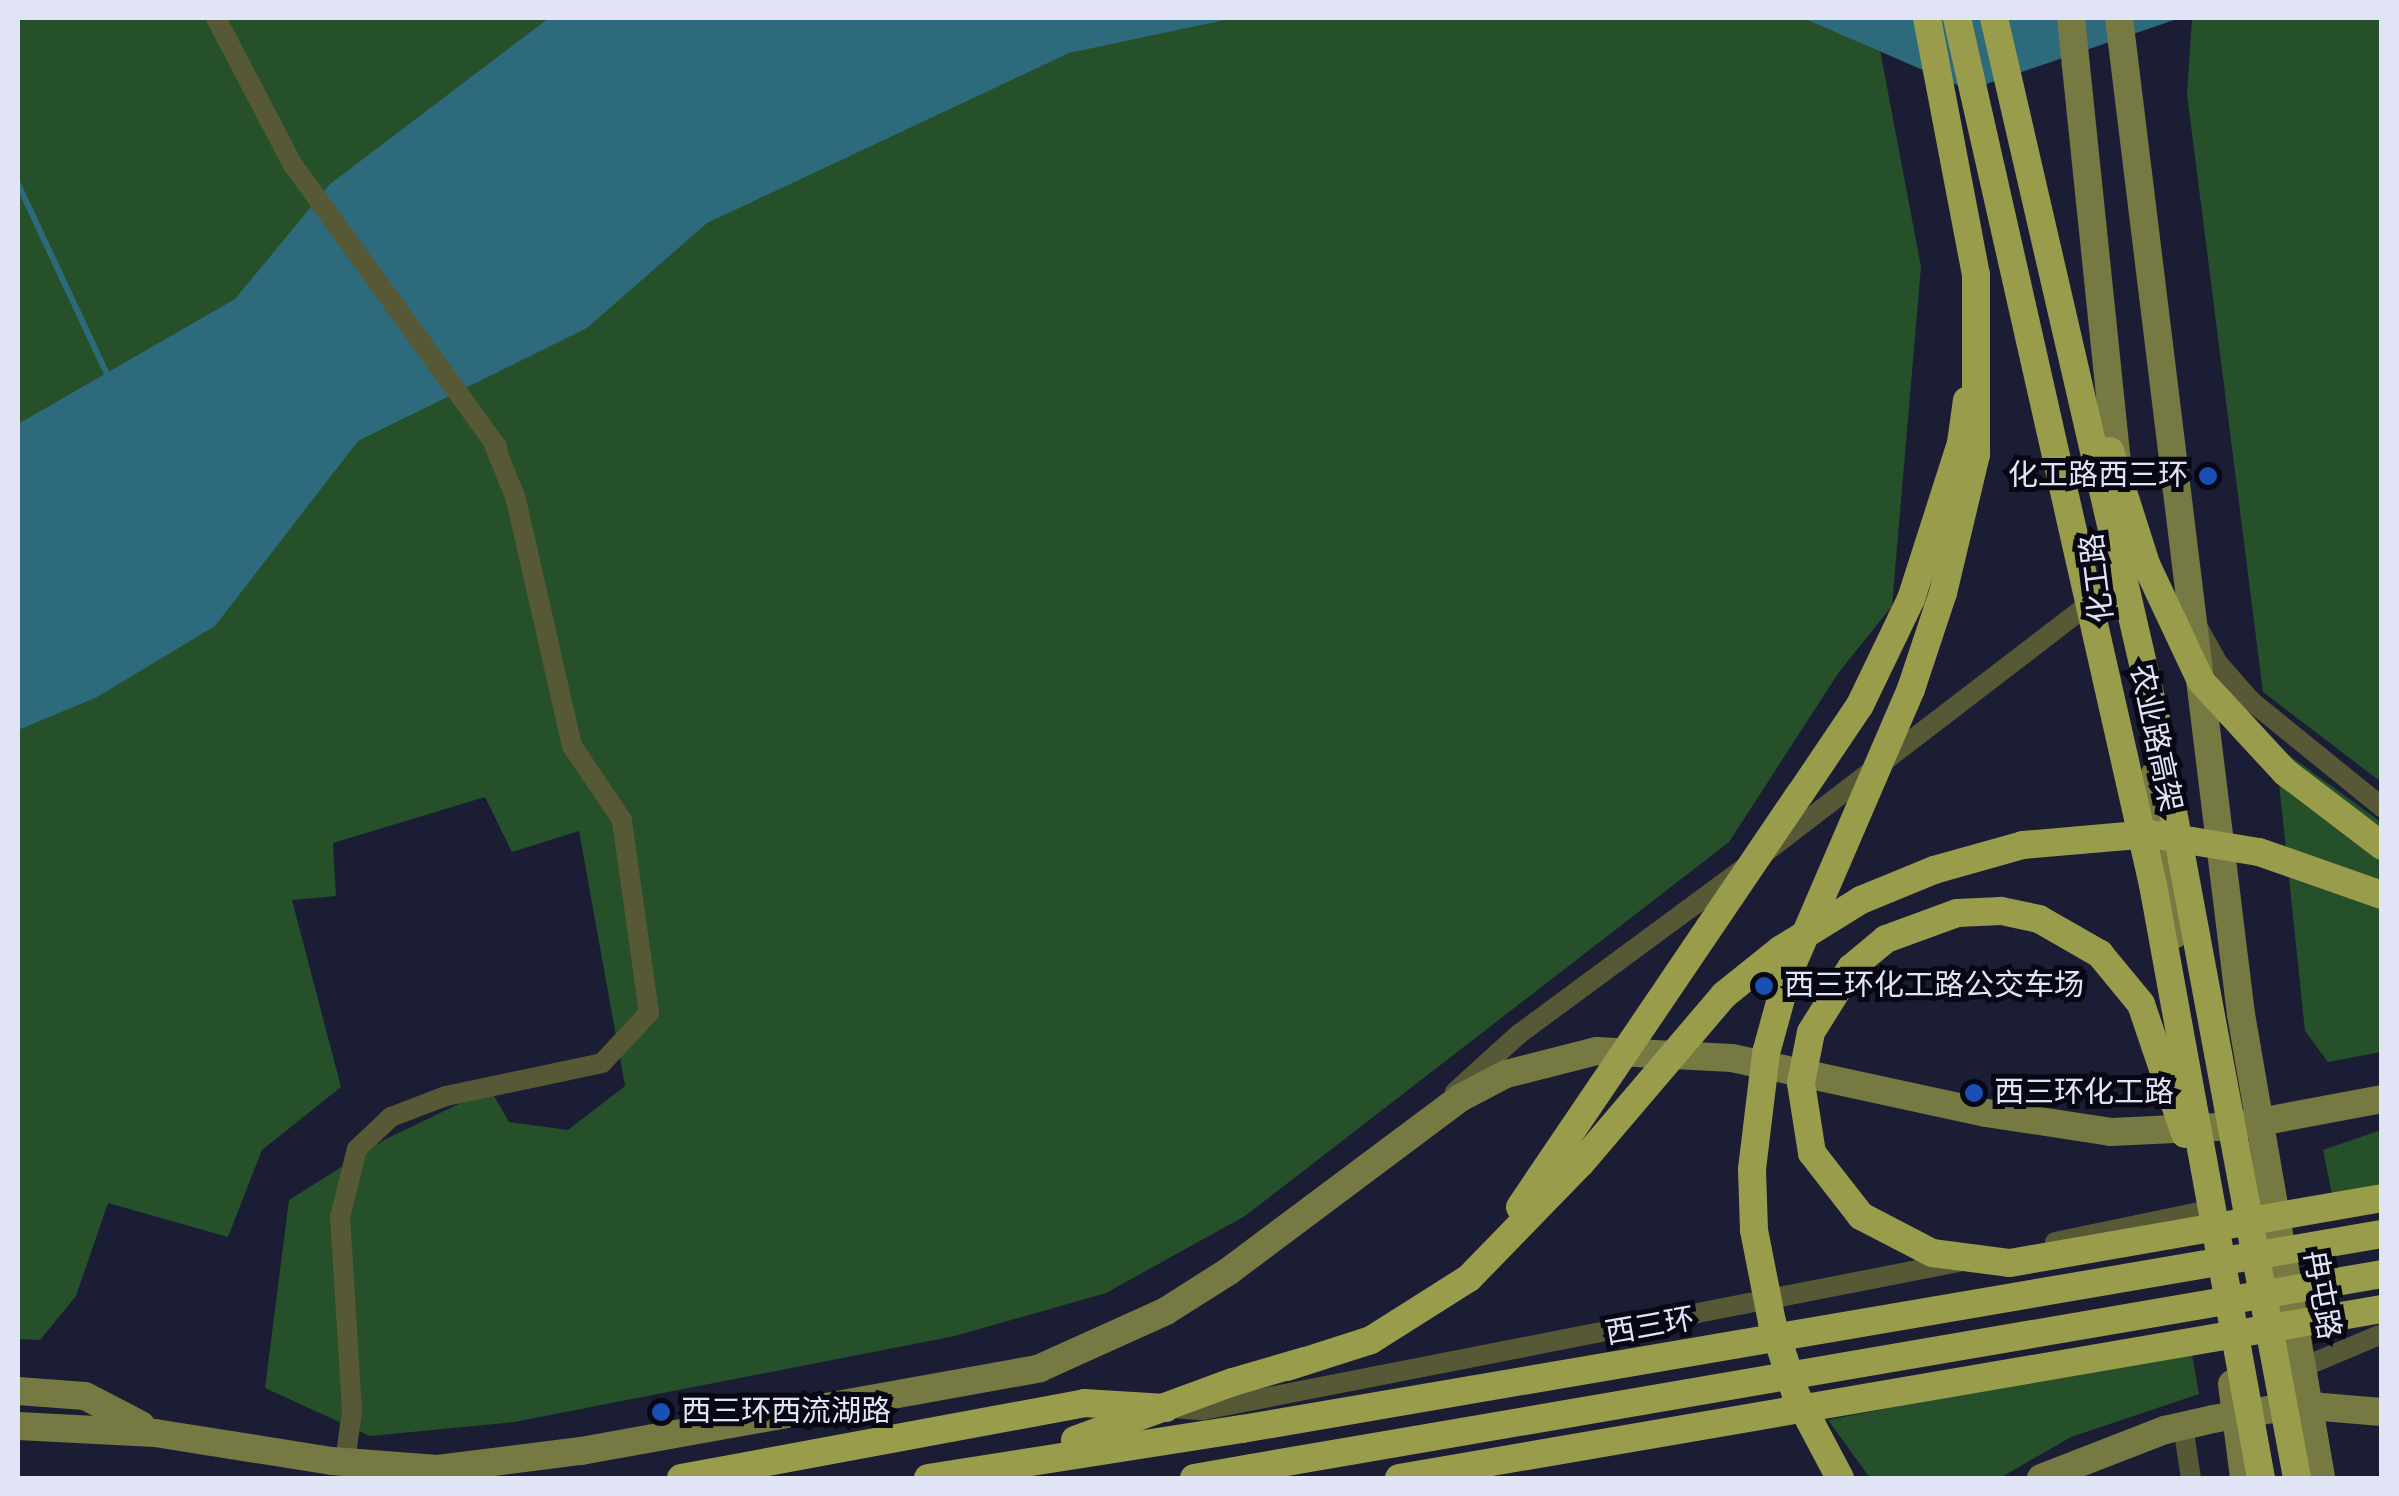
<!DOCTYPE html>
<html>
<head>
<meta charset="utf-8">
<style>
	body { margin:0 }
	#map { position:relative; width:2399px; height:1496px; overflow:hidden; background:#1b1d35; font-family:"Source Sans 3","Noto Sans SC",sans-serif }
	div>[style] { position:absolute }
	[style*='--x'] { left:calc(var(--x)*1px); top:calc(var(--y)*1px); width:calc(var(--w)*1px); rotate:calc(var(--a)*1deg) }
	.green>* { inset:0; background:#255029 }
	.water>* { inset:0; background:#2c6a7c }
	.stream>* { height:6px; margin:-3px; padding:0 3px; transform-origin:3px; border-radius:3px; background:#2c6a7c }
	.minor>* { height:20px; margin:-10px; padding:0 10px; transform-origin:10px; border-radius:10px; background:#575936 }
	.secondary>* { height:28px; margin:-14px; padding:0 14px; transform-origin:14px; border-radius:14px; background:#767941 }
	.trunk>* { height:28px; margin:-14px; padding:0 14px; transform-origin:14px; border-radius:14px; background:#999c4a }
	.trunk-bridge>* { height:28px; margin:-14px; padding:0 14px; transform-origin:14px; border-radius:14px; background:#999c4a }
	.dots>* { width:28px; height:28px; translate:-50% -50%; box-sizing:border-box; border:5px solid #070813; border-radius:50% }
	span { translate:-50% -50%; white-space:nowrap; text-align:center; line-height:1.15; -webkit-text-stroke:10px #070813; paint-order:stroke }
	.poi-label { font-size:30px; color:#e1e4f5 }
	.right { translate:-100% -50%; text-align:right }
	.left { translate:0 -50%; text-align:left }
	.street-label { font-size:30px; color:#e1e4f5 }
	.frame { position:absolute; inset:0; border:20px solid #e1e4f5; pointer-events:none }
</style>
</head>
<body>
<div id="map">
	<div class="green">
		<i style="clip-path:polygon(18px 18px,1874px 18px,1921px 267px,1892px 606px,1839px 672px,1729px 842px,1245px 1216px,1106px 1293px,955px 1336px,514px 1422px,370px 1436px,265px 1388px,289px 1200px,386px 1139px,490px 1089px,509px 1122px,568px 1130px,625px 1086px,579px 831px,512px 852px,485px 797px,333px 843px,336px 896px,292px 900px,341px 1087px,262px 1150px,228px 1237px,108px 1203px,76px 1296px,40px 1340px,18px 1339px)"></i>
		<i style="clip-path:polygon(2192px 18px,2381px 18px,2381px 782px,2263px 692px,2187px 94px)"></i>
		<i style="clip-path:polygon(2275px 745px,2381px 822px,2381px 1052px,2328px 1062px,2305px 1031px)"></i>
		<i style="clip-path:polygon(2381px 1130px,2381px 1184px,2332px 1194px,2323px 1150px)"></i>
		<i style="clip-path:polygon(2191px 1349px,2199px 1394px,2071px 1437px,2000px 1478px,1870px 1478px,1828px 1420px)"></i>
	</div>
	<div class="water">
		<i style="clip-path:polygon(549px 18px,1234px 18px,1069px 53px,707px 223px,587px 328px,358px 441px,215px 626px,97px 697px,18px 730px,18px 424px,235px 299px,330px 184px)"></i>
		<i style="clip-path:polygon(1803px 18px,2180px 18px,1969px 90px)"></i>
	</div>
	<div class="stream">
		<i style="--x:18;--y:184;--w:210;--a:64.9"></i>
	</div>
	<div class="minor">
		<i style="--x:216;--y:18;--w:166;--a:62.4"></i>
		<i style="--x:293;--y:165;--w:348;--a:54.1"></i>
		<i style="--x:2199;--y:629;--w:38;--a:61"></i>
		<i style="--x:2217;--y:662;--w:52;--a:48.9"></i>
		<i style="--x:2251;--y:701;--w:169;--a:39"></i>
		<i style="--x:1767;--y:851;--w:429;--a:-37.5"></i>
		<i style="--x:2107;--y:590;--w:32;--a:-66"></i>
		<i style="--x:1455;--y:1092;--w:86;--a:-42.2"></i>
		<i style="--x:1519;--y:1034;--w:280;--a:-36.4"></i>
		<i style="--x:2055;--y:1242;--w:157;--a:-11.7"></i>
		<i style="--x:2301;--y:1368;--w:88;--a:-22.8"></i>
		<i style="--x:1171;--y:1408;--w:32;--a:4"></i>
		<i style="--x:1203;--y:1410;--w:769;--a:-11.09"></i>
		<i style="--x:2183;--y:1426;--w:53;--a:81.3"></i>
		<i style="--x:345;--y:1462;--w:51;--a:-82.2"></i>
		<i style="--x:352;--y:1411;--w:194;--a:-93.5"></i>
		<i style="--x:340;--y:1217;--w:70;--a:-76"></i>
		<i style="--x:357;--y:1149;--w:47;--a:-43.3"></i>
		<i style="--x:391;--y:1117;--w:59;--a:-20.9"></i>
		<i style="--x:446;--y:1096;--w:159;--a:-11.9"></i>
		<i style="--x:602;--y:1063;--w:69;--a:-46.8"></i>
		<i style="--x:649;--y:1013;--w:195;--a:-98"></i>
		<i style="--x:622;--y:820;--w:89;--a:-124"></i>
		<i style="--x:572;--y:746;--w:253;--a:-102.8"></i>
		<i style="--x:516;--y:499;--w:61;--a:-112"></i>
	</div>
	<div class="secondary">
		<i style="--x:2071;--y:18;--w:457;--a:84.1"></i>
		<i style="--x:2119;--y:18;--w:1003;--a:83.02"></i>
		<i style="--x:2241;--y:1014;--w:471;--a:80.2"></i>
		<i style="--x:2155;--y:774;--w:162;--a:83.3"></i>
		<i style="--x:2232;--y:1384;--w:95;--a:82.7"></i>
		<i style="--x:18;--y:1391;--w:67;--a:4.3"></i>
		<i style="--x:85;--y:1396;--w:63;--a:27.4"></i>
		<i style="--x:18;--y:1426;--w:137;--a:2.9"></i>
		<i style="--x:155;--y:1433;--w:179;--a:9"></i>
		<i style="--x:332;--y:1461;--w:106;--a:4.3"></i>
		<i style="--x:438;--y:1469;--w:144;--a:-7.2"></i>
		<i style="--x:581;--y:1451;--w:466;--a:-10.2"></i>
		<i style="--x:1040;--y:1368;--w:138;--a:-24.3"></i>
		<i style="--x:1166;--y:1311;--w:75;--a:-32.4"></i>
		<i style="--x:1229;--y:1271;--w:289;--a:-36.8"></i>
		<i style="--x:1460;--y:1098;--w:52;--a:-27.6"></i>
		<i style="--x:1506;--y:1074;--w:94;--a:-14.2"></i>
		<i style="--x:1597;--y:1051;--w:135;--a:3"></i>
		<i style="--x:1732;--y:1058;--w:260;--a:12.2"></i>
		<i style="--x:1986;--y:1113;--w:126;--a:8.6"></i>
		<i style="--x:2111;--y:1132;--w:127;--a:-2.7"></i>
		<i style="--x:2238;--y:1126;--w:147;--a:-10.6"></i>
		<i style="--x:2041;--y:1478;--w:133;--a:-21.2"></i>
		<i style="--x:2165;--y:1430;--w:49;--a:-12.9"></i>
		<i style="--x:2213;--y:1419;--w:86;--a:-9.4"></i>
		<i style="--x:2298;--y:1405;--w:84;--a:4.8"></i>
	</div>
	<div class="trunk">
		<i style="--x:1800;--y:794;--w:107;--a:-56"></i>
		<i style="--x:1860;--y:705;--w:118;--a:-64.3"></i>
		<i style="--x:1911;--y:599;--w:164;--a:-72.2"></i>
		<i style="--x:1961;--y:443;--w:43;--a:-82.1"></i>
		<i style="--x:2259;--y:852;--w:130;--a:19.3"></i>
		<i style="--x:1075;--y:1440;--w:168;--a:-20.2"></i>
		<i style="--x:681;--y:1478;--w:410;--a:-10.5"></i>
		<i style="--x:1084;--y:1403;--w:82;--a:3.5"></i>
		<i style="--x:928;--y:1478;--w:318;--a:-8.9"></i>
		<i style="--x:1194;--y:1478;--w:58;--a:-10"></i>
	</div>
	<div class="trunk-bridge">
		<i style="--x:1957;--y:18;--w:889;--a:77.26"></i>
		<i style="--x:2153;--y:885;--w:603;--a:79.68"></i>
		<i style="--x:1994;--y:18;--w:720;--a:77.01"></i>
		<i style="--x:2156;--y:720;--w:771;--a:79.46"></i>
		<i style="--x:2110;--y:451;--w:119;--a:72.3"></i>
		<i style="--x:2146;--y:564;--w:129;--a:64.8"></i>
		<i style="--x:2201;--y:681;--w:124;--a:47.3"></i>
		<i style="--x:2285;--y:772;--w:122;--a:37.3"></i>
		<i style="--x:2185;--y:1134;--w:137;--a:-108.7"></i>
		<i style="--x:2141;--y:1004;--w:65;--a:-129.4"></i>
		<i style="--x:2100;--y:954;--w:70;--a:-150.2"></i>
		<i style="--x:2039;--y:919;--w:39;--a:-168"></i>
		<i style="--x:2001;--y:911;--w:44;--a:177.4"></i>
		<i style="--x:1957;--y:913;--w:76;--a:159.9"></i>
		<i style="--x:1886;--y:939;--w:45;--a:140.4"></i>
		<i style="--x:1851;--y:968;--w:75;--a:122"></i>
		<i style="--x:1811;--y:1032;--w:52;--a:101.1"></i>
		<i style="--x:1801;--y:1083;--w:71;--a:81.1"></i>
		<i style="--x:1812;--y:1153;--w:80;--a:52.1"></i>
		<i style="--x:1861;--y:1216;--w:80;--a:27.5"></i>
		<i style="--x:1932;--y:1253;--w:79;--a:7.3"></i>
		<i style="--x:2010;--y:1263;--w:378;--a:-9.9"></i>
		<i style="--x:1520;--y:1207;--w:499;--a:-55.9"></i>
		<i style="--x:1287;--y:1367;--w:88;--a:-17.8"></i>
		<i style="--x:1371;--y:1340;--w:116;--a:-32.3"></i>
		<i style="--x:1469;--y:1278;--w:161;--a:-45.8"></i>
		<i style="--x:1581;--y:1163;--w:221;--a:-49.6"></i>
		<i style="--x:1724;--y:995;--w:72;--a:-38.8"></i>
		<i style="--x:1780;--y:950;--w:95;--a:-31.7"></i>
		<i style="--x:1861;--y:900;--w:79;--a:-22.3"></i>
		<i style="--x:1934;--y:870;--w:92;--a:-15.7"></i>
		<i style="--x:2023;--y:845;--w:127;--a:-5"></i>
		<i style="--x:2150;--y:834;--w:110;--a:9.4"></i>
		<i style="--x:1233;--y:1382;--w:75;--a:-16.3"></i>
		<i style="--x:1242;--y:1429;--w:1157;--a:-9.71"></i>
		<i style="--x:1251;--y:1468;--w:1148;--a:-9.73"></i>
		<i style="--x:1399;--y:1478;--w:997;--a:-9.76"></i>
		<i style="--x:1840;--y:1478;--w:94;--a:-117.9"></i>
		<i style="--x:1796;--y:1395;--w:77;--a:-108.2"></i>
		<i style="--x:1772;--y:1322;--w:94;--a:-101.1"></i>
		<i style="--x:1754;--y:1230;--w:61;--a:-91.9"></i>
		<i style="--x:1752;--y:1169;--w:117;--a:-83.1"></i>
		<i style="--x:1766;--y:1053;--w:79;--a:-74.6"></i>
		<i style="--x:1787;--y:977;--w:314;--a:-66.7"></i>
		<i style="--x:1911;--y:689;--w:101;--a:-71.6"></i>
		<i style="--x:1943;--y:593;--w:143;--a:-76.6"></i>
		<i style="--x:1976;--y:454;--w:179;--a:-90"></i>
		<i style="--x:1976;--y:275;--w:262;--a:-100.8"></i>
	</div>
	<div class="dots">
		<i style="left:2208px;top:476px;background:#1a4fb4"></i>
		<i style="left:1764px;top:986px;background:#1a4fb4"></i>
		<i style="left:1974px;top:1093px;background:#1a4fb4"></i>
		<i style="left:661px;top:1412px;background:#1a4fb4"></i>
	</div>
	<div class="poi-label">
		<span class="right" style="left:2188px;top:476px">化工路西三环</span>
		<span class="left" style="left:1784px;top:986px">西三环化工路公交车场</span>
		<span class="left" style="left:1994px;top:1093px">西三环化工路</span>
		<span class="left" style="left:681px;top:1412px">西三环西流湖路</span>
	</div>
	<div class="street-label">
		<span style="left:2098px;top:578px;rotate:-97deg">化工路</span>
		<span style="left:2155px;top:738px;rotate:78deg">农业路高架</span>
		<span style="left:2321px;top:1295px;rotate:80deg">冉屯路</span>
		<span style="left:1650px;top:1327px;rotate:-10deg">西三环</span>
	</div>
	<div class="frame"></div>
</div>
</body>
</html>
